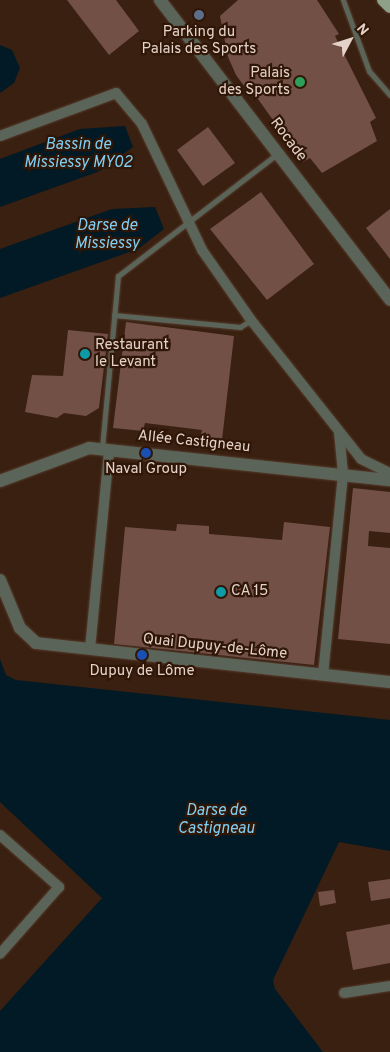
<!DOCTYPE html>
<html>
<head>
<meta charset="utf-8">
<style>
	body { margin:0 }
	#map { position:relative; width:390px; height:1052px; overflow:hidden; background:#3a2010; font-family:Overpass,sans-serif }
	div>[style] { position:absolute }
	[style*='--x'] { left:calc(var(--x)*1px); top:calc(var(--y)*1px); width:calc(var(--w)*1px); rotate:calc(var(--a)*1deg) }
	.water>* { inset:0; background:#011a25 }
	.building>* { inset:0; background:#725046 }
	.roads { filter:drop-shadow(0 0 1px #553c2d) drop-shadow(0 0 1px #553c2d) }
	.service>* { height:5px; margin:-2.5px; padding:0 2.5px; transform-origin:2.5px; border-radius:2.5px; background:#5b6458 }
	.minor>* { height:10px; margin:-5px; padding:0 5px; transform-origin:5px; border-radius:5px; background:#5b6458 }
	.tertiary>* { height:12px; margin:-6px; padding:0 6px; transform-origin:6px; border-radius:6px; background:#5b6458 }
	.primary>* { height:12px; margin:-6px; padding:0 6px; transform-origin:6px; border-radius:6px; background:#8ea088 }
	.dots>* { width:14px; height:14px; translate:-50% -50%; box-sizing:border-box; border:2px solid #2f1606; border-radius:50% }
	span { translate:-50% -50%; white-space:nowrap; text-align:center; line-height:1.15; -webkit-text-stroke:4.5px #2f1606; paint-order:stroke }
	.poi-label { font-size:15px; color:#e4d2c8 }
	.right { translate:-100% -50%; text-align:right }
	.left { translate:0 -50%; text-align:left }
	.street-label { font-size:15px; color:#e4d2c8 }
	.water-label { font-size:16px; color:#7fcff4; font-style:italic }
	.north { position:absolute; left:325px; top:15px; width:50px; height:50px; -webkit-text-stroke:4px #2f1606; paint-order:stroke; rotate:50deg; font-size:14px; font-weight:700; line-height:20px; text-align:center; color:#e4d2c8 }
	.north::after { content:''; display:block; margin:auto; width:18px; height:22px; background:#e4d2c8; clip-path:polygon(50% 0,100% 100%,50% 72%,0 100%) }
</style>
</head>
<body>
<div id="map">
	<div class="water">
		<i style="clip-path:polygon(0 45px,12px 50px,20px 68px,14px 83px,0 93px)"></i>
		<i style="clip-path:polygon(125px 126px,133px 147px,100px 171px,0 207px,0 159px,80px 129px)"></i>
		<i style="clip-path:polygon(155px 207px,164px 229px,138px 249px,0 298px,0 249px,112px 209px)"></i>
		<i style="clip-path:polygon(0 659px,6px 675px,16px 680px,390px 720px,390px 851px,339px 842px,273px 980px,275px 989px,323px 1052px,0 1052px,0 1011px,102px 898px,0 802px)"></i>
	</div>
	<div class="building">
		<i style="clip-path:polygon(67px 0,116px 0,139px 31px,109px 55px)"></i>
		<i style="clip-path:polygon(238px 0,317px 0,339px 34px,335px 36px,376px 118px,370px 122px,377px 141px,322px 173px,310px 158px,303px 162px,250px 88px,247px 90px,236px 75px,228px 57px,220px 16px)"></i>
		<i style="clip-path:polygon(208px 127px,235px 163px,203px 186px,177px 150px)"></i>
		<i style="clip-path:polygon(261px 192px,314px 264px,267px 300px,210px 229px)"></i>
		<i style="clip-path:polygon(390px 209px,390px 259px,366px 228px)"></i>
		<i style="clip-path:polygon(126px 322px,234px 336px,222px 440px,200px 438px,202px 430px,145px 423px,143px 431px,113px 428px)"></i>
		<i style="clip-path:polygon(68px 330px,108px 334px,99px 408px,86px 416px,64px 413px,57px 418px,25px 412px,32px 375px,63px 376px)"></i>
		<i style="clip-path:polygon(353px 488px,390px 492px,390px 533px,369px 531px,368px 546px,390px 548px,390px 644px,338px 639px)"></i>
		<i style="clip-path:polygon(284px 522px,330px 527px,314px 665px,114px 644px,125px 527px,176px 531px,177px 524px,209px 526px,209px 534px,282px 540px)"></i>
		<i style="clip-path:polygon(390px 879px,390px 898px,371px 901px,368px 882px)"></i>
		<i style="clip-path:polygon(334px 890px,336px 903px,320px 906px,318px 892px)"></i>
		<i style="clip-path:polygon(390px 924px,390px 963px,353px 970px,346px 932px)"></i>
	</div>
	<div class="roads">
		<div class="service">
			<i style="--x:343;--y:0;--w:76;--a:69.9"></i>
			<i style="--x:369;--y:71;--w:32;--a:49"></i>
			<i style="--x:114;--y:315;--w:127;--a:5.4"></i>
			<i style="--x:240;--y:327;--w:13;--a:-32"></i>
			<i style="--x:102;--y:448;--w:173;--a:-84.7"></i>
			<i style="--x:118;--y:276;--w:200;--a:-37.5"></i>
		</div>
		<div class="minor">
			<i style="--x:0;--y:136;--w:124;--a:-20.3"></i>
			<i style="--x:116;--y:93;--w:40;--a:50"></i>
			<i style="--x:142;--y:124;--w:140;--a:64.5"></i>
			<i style="--x:202;--y:250;--w:85;--a:55"></i>
			<i style="--x:251;--y:320;--w:177;--a:51.6"></i>
			<i style="--x:361;--y:459;--w:32;--a:26"></i>
			<i style="--x:90;--y:649;--w:200;--a:-84.5"></i>
			<i style="--x:323;--y:675;--w:203;--a:-84.3"></i>
			<i style="--x:343;--y:473;--w:41;--a:-95.6"></i>
			<i style="--x:0;--y:835;--w:79;--a:41.4"></i>
			<i style="--x:59;--y:887;--w:89;--a:131.4"></i>
			<i style="--x:344;--y:993;--w:47;--a:-8.7"></i>
		</div>
		<div class="tertiary">
			<i style="--x:160;--y:0;--w:378;--a:52.5"></i>
			<i style="--x:0;--y:481;--w:95;--a:-20.3"></i>
			<i style="--x:89;--y:448;--w:303;--a:6.1"></i>
			<i style="--x:0;--y:580;--w:52;--a:67.4"></i>
			<i style="--x:20;--y:628;--w:22;--a:43"></i>
			<i style="--x:36;--y:643;--w:356;--a:6.3"></i>
		</div>
		<div class="primary">
			<i style="--x:383;--y:0;--w:10;--a:45"></i>
		</div>
	</div>
	<div class="dots">
		<i style="left:199px;top:15px;background:#5c6f8a"></i>
		<i style="left:300px;top:82px;background:#2e9e5b"></i>
		<i style="left:85px;top:354px;background:#0f9aa8"></i>
		<i style="left:146px;top:453px;background:#1a4fb4"></i>
		<i style="left:221px;top:592px;background:#0f9aa8"></i>
		<i style="left:142px;top:655px;background:#1a4fb4"></i>
	</div>
	<div class="poi-label">
		<span style="left:199px;top:41px">Parking du<br>Palais des Sports</span>
		<span class="right" style="left:290px;top:82px">Palais<br>des Sports</span>
		<span class="left" style="left:95px;top:354px">Restaurant<br>le Levant</span>
		<span style="left:146px;top:470px">Naval Group</span>
		<span class="left" style="left:231px;top:592px">CA 15</span>
		<span style="left:142px;top:672px">Dupuy de Lôme</span>
	</div>
	<div class="street-label">
		<span style="left:288px;top:140px;rotate:53deg">Rocade</span>
		<span style="left:194px;top:442px;rotate:6deg">Allée Castigneau</span>
		<span style="left:215px;top:647px;rotate:6deg">Quai Dupuy-de-Lôme</span>
	</div>
	<div class="water-label">
		<span style="left:78px;top:154px">Bassin de<br>Missiessy MY02</span>
		<span style="left:107px;top:235px">Darse de<br>Missiessy</span>
		<span style="left:216px;top:820px">Darse de<br>Castigneau</span>
	</div>
	<div class="north">N</div>
</div>
</body>
</html>
